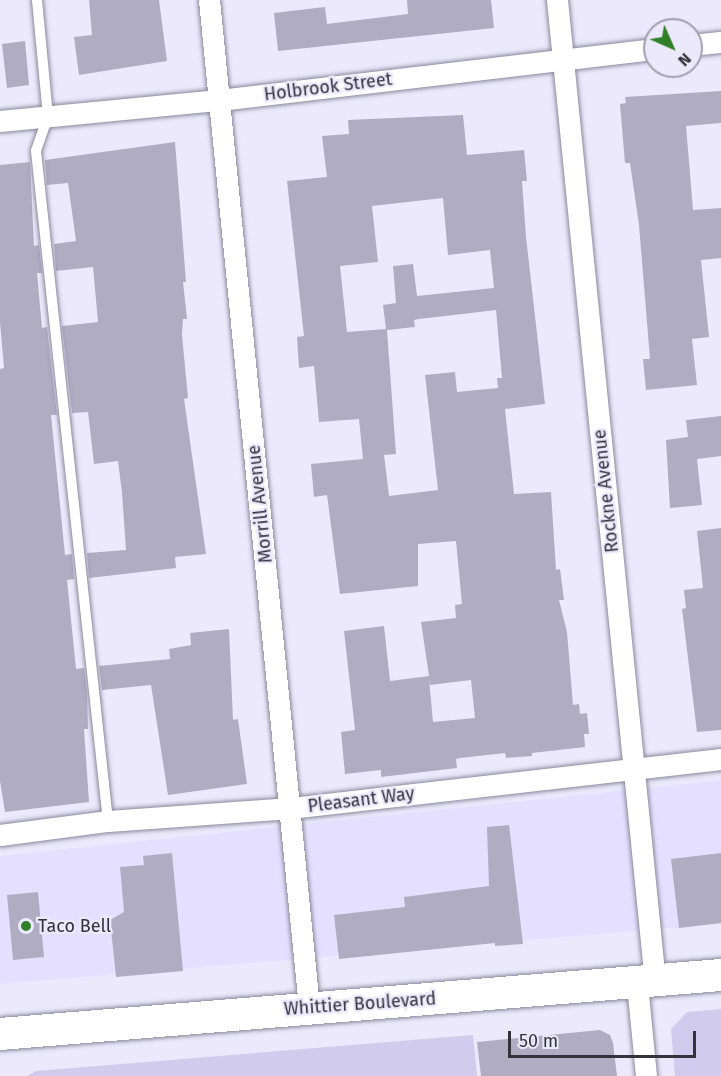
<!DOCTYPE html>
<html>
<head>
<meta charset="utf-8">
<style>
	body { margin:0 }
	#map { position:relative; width:721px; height:1076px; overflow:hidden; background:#ebe9fb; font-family:"Fira Sans",sans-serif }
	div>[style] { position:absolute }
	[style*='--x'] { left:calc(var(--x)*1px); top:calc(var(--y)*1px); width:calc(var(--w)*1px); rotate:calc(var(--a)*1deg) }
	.built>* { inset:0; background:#e5e0ff }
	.green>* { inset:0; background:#d1cced }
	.building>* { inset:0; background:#b0adc3 }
	.roads { filter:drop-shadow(0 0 2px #8b889c) drop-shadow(0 0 2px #8b889c) }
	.lane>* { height:10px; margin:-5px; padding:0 5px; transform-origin:5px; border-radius:5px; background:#fff }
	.street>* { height:21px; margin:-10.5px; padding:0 10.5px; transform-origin:10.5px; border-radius:10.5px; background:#fff }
	.primary>* { height:32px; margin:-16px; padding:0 16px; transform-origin:16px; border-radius:16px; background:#fff }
	.dots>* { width:16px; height:16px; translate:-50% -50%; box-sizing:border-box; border:3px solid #ebe9fb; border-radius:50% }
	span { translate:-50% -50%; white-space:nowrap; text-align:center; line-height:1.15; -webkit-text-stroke:4.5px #ebe9fb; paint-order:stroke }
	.street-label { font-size:18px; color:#34333c }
	.poi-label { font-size:18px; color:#34333c }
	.left { translate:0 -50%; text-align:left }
	.north { position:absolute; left:643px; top:18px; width:60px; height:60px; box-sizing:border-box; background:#ebe9fb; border:2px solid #a2a0af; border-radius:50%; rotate:135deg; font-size:16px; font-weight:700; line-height:24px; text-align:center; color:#34333c }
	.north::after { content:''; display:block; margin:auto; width:21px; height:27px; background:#307f29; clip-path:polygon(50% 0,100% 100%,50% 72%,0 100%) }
	.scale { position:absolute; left:508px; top:1031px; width:188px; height:27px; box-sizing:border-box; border:3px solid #34333c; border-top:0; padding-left:8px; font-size:18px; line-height:21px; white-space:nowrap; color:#34333c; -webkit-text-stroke:4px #ebe9fb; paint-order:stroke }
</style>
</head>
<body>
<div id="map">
	<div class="built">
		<i style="clip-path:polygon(721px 780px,721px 924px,0 984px,0 856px)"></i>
	</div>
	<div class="green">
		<i style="clip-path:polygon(721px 1009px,721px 1076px,675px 1076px,671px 1029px,687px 1012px)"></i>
		<i style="clip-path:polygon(473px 1035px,477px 1076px,27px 1076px,36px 1071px)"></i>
	</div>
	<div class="building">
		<i style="clip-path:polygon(89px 0,159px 0,167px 61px,79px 75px,74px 37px,92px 35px)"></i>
		<i style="clip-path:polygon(407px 0,491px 0,494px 28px,278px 51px,274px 13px,325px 7px,327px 24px,408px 14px)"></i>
		<i style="clip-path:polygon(25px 41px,29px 85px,7px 88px,2px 44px)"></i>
		<i style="clip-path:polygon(721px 91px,721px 123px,686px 126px,693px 210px,721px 208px,721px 258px,701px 260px,709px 337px,692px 339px,697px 385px,646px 390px,643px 359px,650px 359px,639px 225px,630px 163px,625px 163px,620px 104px,626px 103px,625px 97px)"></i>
		<i style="clip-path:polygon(evenodd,463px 115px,467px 155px,524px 150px,527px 181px,522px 181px,526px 237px,545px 404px,505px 409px,514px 494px,551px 492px,556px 570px,560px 569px,564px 600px,559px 600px,567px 632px,573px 705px,579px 704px,580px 714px,587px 713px,589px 734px,584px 734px,585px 747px,532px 753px,532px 756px,506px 758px,505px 753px,460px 758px,456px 759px,457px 768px,381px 777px,381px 770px,345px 774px,341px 732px,355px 730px,344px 631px,384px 626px,390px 681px,429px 676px,421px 622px,456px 618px,455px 605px,462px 604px,456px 541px,418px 544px,418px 586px,340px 594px,327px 495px,314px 497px,311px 464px,363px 459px,359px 419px,319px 422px,314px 366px,299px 368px,297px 337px,304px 336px,287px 181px,327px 177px,322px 136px,349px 134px,348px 120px,463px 115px,443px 198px,448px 255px,490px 250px,494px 288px,417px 296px,413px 264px,393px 266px,396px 303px,383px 305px,386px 329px,347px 332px,340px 266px,378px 262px,372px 206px,443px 198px,463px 115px,496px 310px,502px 378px,497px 378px,498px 388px,457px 392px,455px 372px,425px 375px,438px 490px,389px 496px,384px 455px,396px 454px,387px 330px,415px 327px,414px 320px,419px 319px,496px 310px,463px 115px,429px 679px,430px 685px,471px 680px,475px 718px,433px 722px,429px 679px)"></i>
		<i style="clip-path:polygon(175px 142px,186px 282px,183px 282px,187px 319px,183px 319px,182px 335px,188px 398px,184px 399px,206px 554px,175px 557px,176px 568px,89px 578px,87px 553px,126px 550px,122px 493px,118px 461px,94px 464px,88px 412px,72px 413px,62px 326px,98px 322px,93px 267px,56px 271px,54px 244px,76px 241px,68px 183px,47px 185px,45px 160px)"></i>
		<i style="clip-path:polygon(30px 162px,34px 246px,39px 245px,42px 273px,37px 273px,42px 328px,47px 327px,57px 415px,51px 415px,65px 555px,72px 554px,74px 579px,67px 580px,76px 669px,84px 668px,87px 692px,88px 729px,84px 729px,89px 802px,5px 812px,0 781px,0 369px,4px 368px,0 322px,0 165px)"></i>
		<i style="clip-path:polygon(721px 416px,721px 456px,697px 459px,702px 505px,670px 508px,666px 440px,688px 437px,686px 420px)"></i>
		<i style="clip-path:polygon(721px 528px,721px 730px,697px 732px,682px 609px,686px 608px,684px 590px,703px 588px,697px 531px)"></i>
		<i style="clip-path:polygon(229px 629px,233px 720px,238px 719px,247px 784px,168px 795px,151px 685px,102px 690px,99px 666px,170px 659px,169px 649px,191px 645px,190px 633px)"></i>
		<i style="clip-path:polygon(509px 825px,523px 944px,495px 946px,495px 943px,339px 959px,334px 915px,405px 907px,404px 897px,489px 886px,487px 827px)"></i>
		<i style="clip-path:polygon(172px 853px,183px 971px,116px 977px,110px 920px,124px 912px,120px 867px,144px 865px,143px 856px)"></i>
		<i style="clip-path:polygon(721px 853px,721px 923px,679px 928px,671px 859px)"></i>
		<i style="clip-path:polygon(38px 892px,44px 957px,13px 960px,7px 895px)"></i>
		<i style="clip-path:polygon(600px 1030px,610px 1035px,613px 1043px,617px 1076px,481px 1076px,477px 1042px)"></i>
	</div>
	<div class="roads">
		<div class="lane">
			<i style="--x:37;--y:0;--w:117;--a:84.6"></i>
			<i style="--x:48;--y:116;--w:37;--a:109"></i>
			<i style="--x:36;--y:151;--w:674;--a:83.87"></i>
		</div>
		<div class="street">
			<i style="--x:209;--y:0;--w:1012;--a:84.33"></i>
			<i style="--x:557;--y:0;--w:987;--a:84.3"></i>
			<i style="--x:691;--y:45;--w:30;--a:-6"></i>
			<i style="--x:0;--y:121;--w:220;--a:-5.5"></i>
			<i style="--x:219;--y:100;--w:439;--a:-6.7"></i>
			<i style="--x:0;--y:835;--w:109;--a:-7.4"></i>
			<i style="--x:108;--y:821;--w:183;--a:-4.1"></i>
			<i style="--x:291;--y:808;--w:433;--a:-6.5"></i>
			<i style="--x:637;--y:984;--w:92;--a:84.4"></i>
		</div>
		<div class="primary">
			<i style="--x:0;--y:1034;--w:723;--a:-4.68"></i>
		</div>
	</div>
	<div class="dots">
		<i style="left:26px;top:926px;background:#307f29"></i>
	</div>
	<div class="street-label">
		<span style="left:328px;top:87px;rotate:-7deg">Holbrook Street</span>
		<span style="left:606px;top:491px;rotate:-96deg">Rockne Avenue</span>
		<span style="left:260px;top:504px;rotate:-96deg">Morrill Avenue</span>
		<span style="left:361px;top:800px;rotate:-7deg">Pleasant Way</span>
		<span style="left:360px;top:1004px;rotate:-4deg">Whittier Boulevard</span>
	</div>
	<div class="poi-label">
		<span class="left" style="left:38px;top:926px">Taco Bell</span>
	</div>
	<div class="north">N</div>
	<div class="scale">50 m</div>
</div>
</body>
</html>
